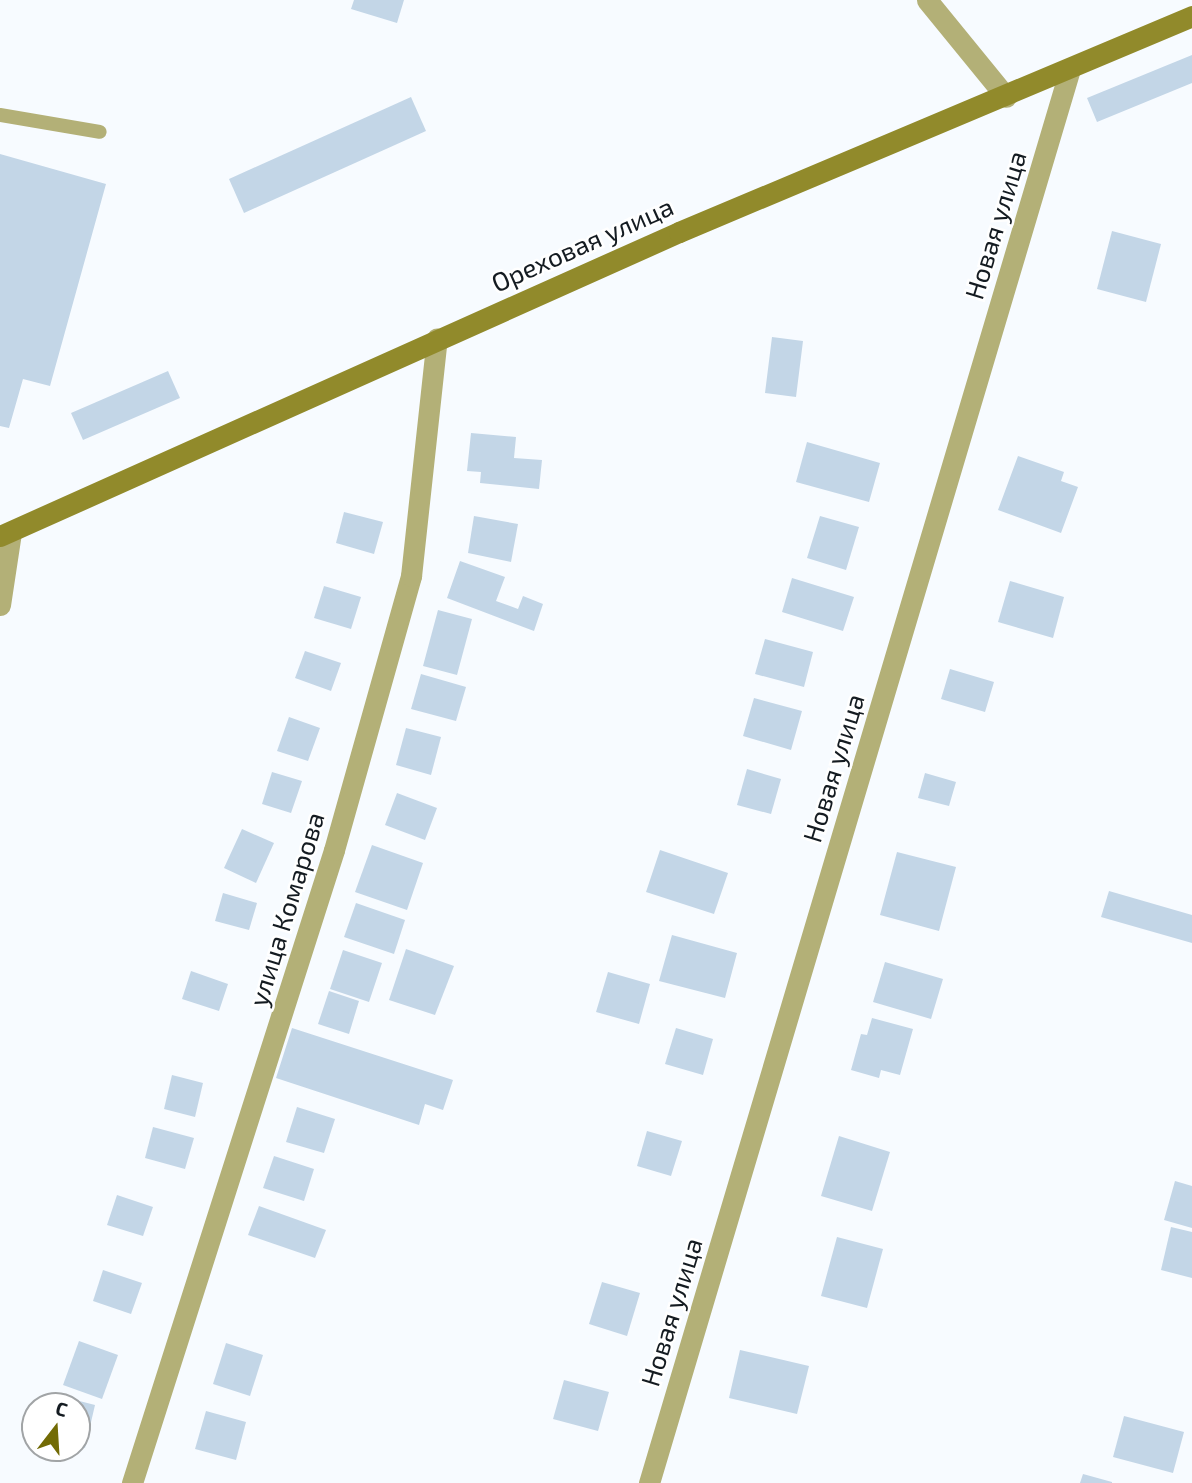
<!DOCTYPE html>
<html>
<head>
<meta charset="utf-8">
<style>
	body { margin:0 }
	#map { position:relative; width:1192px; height:1483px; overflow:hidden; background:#f7fbff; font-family:"Exo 2",sans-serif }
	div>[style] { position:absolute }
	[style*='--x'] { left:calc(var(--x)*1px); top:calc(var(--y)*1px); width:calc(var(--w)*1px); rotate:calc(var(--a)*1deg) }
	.building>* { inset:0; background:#c3d6e7 }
	.service>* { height:14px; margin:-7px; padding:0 7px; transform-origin:7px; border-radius:7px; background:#b3b077 }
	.minor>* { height:21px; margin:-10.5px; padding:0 10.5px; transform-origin:10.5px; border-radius:10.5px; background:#b3b077 }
	.secondary>* { height:21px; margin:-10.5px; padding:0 10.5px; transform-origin:10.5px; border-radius:10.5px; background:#918a2b }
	span { translate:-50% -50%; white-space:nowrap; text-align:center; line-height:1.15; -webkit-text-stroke:5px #fff; paint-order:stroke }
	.street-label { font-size:26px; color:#141b21 }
	.north { position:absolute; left:21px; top:1392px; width:70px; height:70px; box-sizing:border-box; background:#fff; border:2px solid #a1a4a6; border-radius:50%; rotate:17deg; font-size:19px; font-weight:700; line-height:28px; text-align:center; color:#141b21 }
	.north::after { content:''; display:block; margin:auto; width:24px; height:32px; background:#726b05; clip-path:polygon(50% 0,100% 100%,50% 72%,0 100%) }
</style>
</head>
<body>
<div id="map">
	<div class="building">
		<i style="clip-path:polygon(354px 0,404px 0,397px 23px,351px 9px)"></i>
		<i style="clip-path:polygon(1192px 55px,1192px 83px,1097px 122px,1087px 98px)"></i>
		<i style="clip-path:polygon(411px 97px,426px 131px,244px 213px,229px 179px)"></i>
		<i style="clip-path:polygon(0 154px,106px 184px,50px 386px,23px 379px,9px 428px,0 426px)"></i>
		<i style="clip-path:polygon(1112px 231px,1161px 244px,1146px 302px,1097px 289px)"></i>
		<i style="clip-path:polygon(772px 337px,803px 341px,796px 397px,765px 393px)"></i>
		<i style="clip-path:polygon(168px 371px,180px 398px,83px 440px,71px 413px)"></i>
		<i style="clip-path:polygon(471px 433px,516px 437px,514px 458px,542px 460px,539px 489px,480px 483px,481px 472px,467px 471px)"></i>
		<i style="clip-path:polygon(807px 442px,880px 463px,869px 502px,796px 482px)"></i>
		<i style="clip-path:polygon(1018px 456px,1064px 472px,1061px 481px,1078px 487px,1061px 533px,998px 510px)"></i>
		<i style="clip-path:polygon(344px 512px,383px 522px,374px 554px,336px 543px)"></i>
		<i style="clip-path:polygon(474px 516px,518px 524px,511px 562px,468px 553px)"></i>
		<i style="clip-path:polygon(820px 516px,859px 527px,846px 570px,807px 558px)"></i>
		<i style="clip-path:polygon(460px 561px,505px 577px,496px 601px,518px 609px,523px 596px,543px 604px,534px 631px,447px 598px)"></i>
		<i style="clip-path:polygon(792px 578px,854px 597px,843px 631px,782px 612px)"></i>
		<i style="clip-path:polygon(1010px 581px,1064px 597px,1053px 638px,998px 622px)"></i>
		<i style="clip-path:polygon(324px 586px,361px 597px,351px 629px,314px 618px)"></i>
		<i style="clip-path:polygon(438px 610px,472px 619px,457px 675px,423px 666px)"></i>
		<i style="clip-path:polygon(765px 639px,813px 652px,804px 687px,755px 674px)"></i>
		<i style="clip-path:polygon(305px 651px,341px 663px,331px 691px,295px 678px)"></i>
		<i style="clip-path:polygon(950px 669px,994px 682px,985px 712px,941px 699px)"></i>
		<i style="clip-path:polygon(421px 674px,466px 687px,456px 721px,411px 709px)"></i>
		<i style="clip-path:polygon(754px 698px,802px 711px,791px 750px,743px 736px)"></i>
		<i style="clip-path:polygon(289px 717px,320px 728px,308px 761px,277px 751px)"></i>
		<i style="clip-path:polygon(406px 728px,441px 737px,431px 775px,396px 765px)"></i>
		<i style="clip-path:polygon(747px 769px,781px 779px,771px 814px,737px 805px)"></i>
		<i style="clip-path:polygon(272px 772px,302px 781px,291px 813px,262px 804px)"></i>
		<i style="clip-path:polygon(925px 773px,956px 782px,949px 806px,918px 798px)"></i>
		<i style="clip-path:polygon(397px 793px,437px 808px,425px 840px,385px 825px)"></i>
		<i style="clip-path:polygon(242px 829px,274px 843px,256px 883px,224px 868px)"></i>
		<i style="clip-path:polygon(372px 845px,423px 863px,407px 910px,355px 892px)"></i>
		<i style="clip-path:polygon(660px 850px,728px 873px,714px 914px,646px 892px)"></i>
		<i style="clip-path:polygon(897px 852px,956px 867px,939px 931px,880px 915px)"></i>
		<i style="clip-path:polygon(1109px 891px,1192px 915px,1192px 943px,1101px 917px)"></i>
		<i style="clip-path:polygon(223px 893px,257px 903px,249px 930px,215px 921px)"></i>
		<i style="clip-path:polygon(356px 903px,405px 920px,394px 954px,344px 937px)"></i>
		<i style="clip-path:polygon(672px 935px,737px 953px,725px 998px,659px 981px)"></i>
		<i style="clip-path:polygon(406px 949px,454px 966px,435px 1015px,389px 1000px)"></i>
		<i style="clip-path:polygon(343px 950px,382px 963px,369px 1002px,330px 989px)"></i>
		<i style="clip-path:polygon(885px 962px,943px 979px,931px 1019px,873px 1002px)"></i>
		<i style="clip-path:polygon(191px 971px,228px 984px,219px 1011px,182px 999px)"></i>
		<i style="clip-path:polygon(608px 972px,650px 984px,639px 1024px,596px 1012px)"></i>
		<i style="clip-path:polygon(329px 991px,359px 1001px,349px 1034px,318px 1024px)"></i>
		<i style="clip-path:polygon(872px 1018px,913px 1029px,900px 1075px,881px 1070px,879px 1078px,851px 1070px,861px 1034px,867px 1035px)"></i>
		<i style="clip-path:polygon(292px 1028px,453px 1080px,443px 1110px,425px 1104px,419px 1125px,276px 1078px)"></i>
		<i style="clip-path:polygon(676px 1028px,713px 1039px,703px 1075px,665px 1064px)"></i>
		<i style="clip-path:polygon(172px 1075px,203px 1083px,195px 1117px,164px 1109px)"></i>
		<i style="clip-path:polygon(297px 1107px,335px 1119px,324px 1153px,286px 1142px)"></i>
		<i style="clip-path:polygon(153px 1127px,194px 1138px,185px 1169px,145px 1158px)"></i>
		<i style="clip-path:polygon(647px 1131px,682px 1141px,671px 1176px,637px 1166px)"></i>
		<i style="clip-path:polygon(839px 1136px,890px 1152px,872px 1211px,821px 1196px)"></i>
		<i style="clip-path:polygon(274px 1156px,314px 1169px,304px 1201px,263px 1188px)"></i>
		<i style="clip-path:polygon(1175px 1181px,1192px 1186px,1192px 1228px,1164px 1220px)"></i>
		<i style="clip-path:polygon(117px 1195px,153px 1207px,143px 1236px,107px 1225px)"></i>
		<i style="clip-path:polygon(259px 1206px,326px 1230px,315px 1258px,248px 1235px)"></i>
		<i style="clip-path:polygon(1171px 1227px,1192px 1232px,1192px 1278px,1161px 1270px)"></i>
		<i style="clip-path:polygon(837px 1237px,883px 1249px,867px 1308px,821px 1296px)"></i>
		<i style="clip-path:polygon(103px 1270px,142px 1283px,131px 1314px,93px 1301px)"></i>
		<i style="clip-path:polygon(602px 1282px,640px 1293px,627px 1336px,589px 1324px)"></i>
		<i style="clip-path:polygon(79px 1341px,118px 1355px,102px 1399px,63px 1385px)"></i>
		<i style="clip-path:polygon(226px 1343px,263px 1355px,250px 1396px,213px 1384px)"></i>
		<i style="clip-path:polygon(740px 1350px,809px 1366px,797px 1414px,729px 1398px)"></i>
		<i style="clip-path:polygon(564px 1380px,609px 1392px,598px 1431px,553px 1419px)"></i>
		<i style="clip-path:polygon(56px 1395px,95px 1405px,85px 1448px,77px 1446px,77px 1406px,54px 1406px)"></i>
		<i style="clip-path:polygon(206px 1411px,246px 1422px,236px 1460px,195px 1449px)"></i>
		<i style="clip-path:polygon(1124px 1416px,1184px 1432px,1173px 1473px,1113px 1457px)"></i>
		<i style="clip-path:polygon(1083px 1474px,1112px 1482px,1112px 1483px,1080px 1483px)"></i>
	</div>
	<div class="service">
		<i style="--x:0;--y:115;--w:101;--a:9.6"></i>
	</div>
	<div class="minor">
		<i style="--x:927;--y:0;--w:125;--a:50.8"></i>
		<i style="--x:0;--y:605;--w:74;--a:-81.4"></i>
		<i style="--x:132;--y:1483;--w:664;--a:-72.3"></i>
		<i style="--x:334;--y:850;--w:285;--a:-74.3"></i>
		<i style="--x:411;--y:576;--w:239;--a:-83.8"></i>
		<i style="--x:649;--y:1483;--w:1475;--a:-73.42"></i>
	</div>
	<div class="secondary">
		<i style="--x:0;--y:536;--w:744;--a:-24.12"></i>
		<i style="--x:679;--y:232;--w:557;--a:-22.83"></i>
	</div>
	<div class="street-label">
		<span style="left:995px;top:225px;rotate:-73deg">Новая улица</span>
		<span style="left:582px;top:244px;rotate:-24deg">Ореховая улица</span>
		<span style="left:833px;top:768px;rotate:-73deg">Новая улица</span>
		<span style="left:286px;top:909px;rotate:-73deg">улица Комарова</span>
		<span style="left:671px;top:1312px;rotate:-73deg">Новая улица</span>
	</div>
	<div class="north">С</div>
</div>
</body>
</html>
